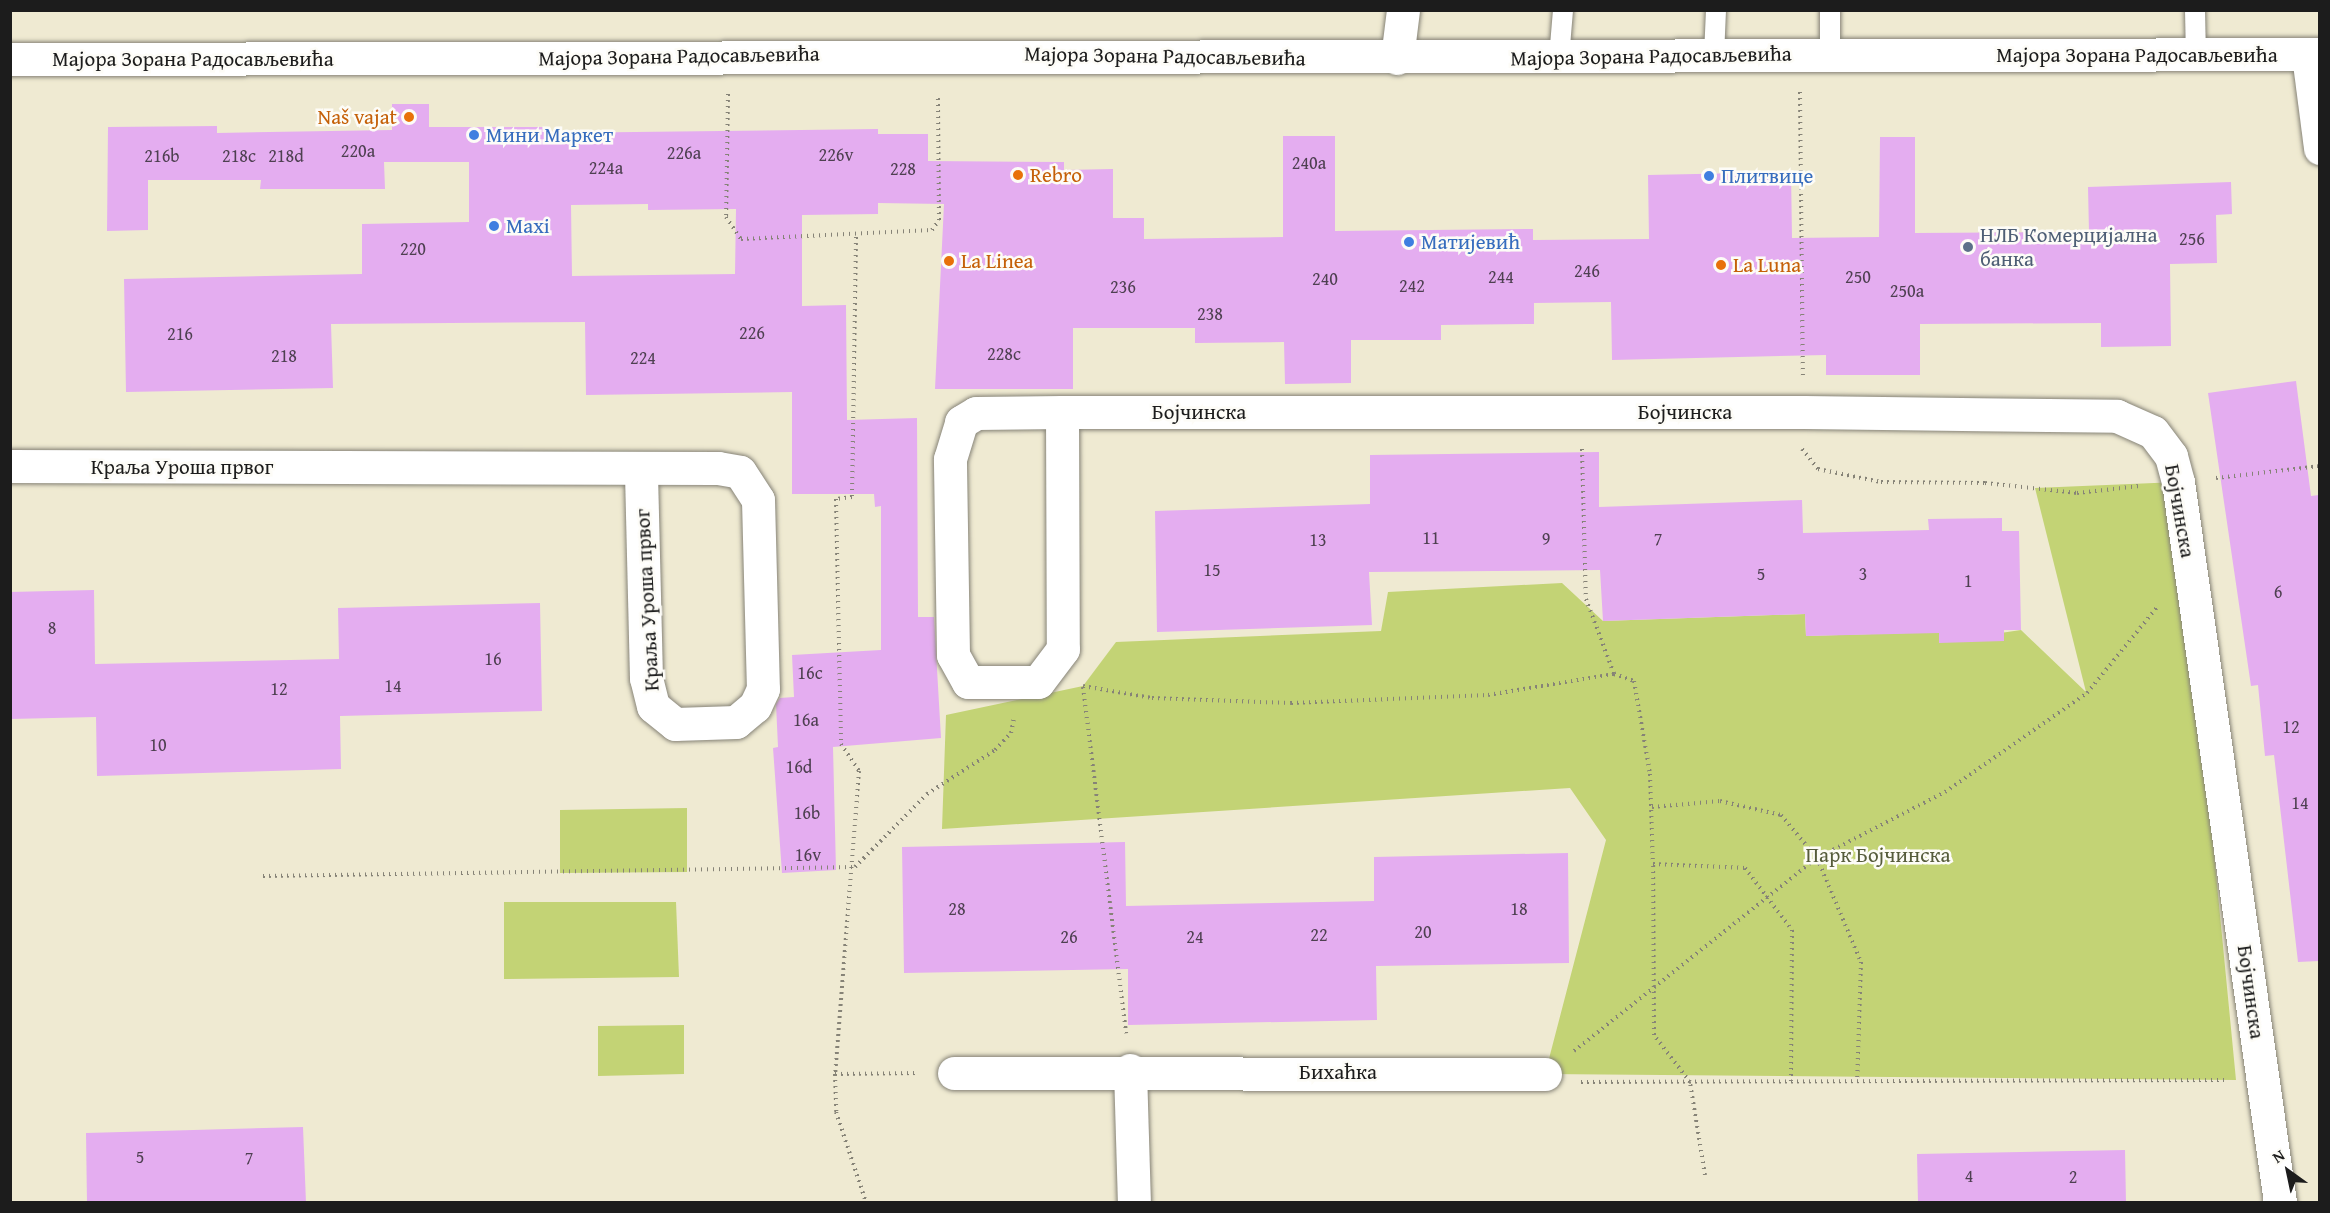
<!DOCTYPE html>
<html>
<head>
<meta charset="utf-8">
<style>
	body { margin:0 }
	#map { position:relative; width:2330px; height:1213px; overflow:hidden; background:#efead2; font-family:"Gentium Book Plus",serif }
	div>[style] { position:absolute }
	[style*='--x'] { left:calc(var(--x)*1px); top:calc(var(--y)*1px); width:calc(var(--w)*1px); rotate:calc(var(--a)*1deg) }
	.green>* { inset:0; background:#c3d375 }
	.building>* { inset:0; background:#e4adf0 }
	.path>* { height:4px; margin-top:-2px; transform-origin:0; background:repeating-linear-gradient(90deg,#868377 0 1.5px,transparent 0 6px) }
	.roads { filter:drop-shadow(0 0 2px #868377) drop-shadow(0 0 2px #868377) }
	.lane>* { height:20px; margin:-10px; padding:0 10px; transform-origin:10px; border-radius:10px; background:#fff }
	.street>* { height:33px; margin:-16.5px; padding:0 16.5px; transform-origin:16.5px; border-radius:16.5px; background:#fff }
	.secondary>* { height:33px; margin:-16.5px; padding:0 16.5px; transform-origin:16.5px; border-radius:16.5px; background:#fff }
	.dots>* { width:16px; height:16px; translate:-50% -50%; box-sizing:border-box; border:3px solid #fdfcf7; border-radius:50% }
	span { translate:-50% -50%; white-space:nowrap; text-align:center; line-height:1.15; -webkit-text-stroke:5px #fdfcf7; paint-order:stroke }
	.number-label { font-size:18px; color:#4e4051 }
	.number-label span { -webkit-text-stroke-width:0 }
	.street-label { font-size:21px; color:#1c1c1c }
	.food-label { font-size:21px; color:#c56008 }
	.right { translate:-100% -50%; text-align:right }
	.left { translate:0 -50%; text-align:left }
	.shop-label { font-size:21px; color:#366cbe }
	.service-label { font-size:21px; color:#4e5e75 }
	.park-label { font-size:21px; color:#565c3b }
	.frame { position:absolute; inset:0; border:12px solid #1c1c1c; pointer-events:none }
	.north { position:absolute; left:2258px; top:1141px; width:60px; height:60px; -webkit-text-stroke:4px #fdfcf7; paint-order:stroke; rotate:327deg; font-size:16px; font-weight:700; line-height:24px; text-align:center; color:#1c1c1c }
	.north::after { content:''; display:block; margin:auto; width:21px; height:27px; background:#1c1c1c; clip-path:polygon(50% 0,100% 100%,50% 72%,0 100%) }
</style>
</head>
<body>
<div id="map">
	<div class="green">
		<i style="clip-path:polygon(2178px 482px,2236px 1080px,1545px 1074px,1606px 840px,1570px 788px,942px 829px,946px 715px,1083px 686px,1116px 642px,1381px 631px,1388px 592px,1562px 583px,1603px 621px,1805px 614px,1806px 636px,1939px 632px,1939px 642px,2021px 630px,2086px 692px,2035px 488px)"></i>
		<i style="clip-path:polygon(687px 808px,687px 872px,560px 873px,560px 810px)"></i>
		<i style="clip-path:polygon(504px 902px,676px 902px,679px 977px,504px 979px)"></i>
		<i style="clip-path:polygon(684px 1025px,684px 1074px,598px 1076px,598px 1026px)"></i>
	</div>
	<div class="building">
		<i style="clip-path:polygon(evenodd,392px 104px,429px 104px,429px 127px,549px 127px,549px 133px,878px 129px,878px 134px,928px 134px,928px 161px,1064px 162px,1064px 170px,1113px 169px,1113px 218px,1144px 218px,1144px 239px,1283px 237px,1283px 136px,1335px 136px,1335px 231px,1533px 229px,1533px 240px,1649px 239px,1648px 175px,1791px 172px,1792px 238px,1879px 237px,1880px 137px,1915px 137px,1915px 233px,2089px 232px,2088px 187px,2231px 182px,2232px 214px,2216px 215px,2217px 263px,2170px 264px,2171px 346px,2101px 347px,2101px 323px,1920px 324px,1920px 375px,1826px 375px,1826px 355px,1612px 360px,1611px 302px,1534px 303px,1534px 324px,1441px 325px,1441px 340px,1351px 340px,1351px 383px,1285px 384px,1284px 342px,1195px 343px,1195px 328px,1073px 328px,1073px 389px,935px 389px,944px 204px,878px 203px,878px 214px,802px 215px,802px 306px,846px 305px,847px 420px,917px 418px,918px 617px,934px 617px,941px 738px,833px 747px,836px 870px,782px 873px,773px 748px,778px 747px,776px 704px,780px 698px,794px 697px,792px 655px,881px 650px,881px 506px,875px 507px,874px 494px,792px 494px,792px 392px,586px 395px,585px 322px,331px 324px,333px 388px,126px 392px,124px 279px,362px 274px,362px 224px,469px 222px,469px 162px,384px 162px,385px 189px,260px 189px,261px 180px,148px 180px,148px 230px,107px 231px,108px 127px,217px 126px,217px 133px,392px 130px,392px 104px,648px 204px,648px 210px,736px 209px,735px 274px,572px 276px,571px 205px,648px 204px)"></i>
		<i style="clip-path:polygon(2296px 381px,2311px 496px,2319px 495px,2319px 961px,2298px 962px,2274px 755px,2265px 756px,2258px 685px,2251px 686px,2208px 393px)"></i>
		<i style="clip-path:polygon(1599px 452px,1599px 507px,1802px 500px,1803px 533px,1929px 530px,1928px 519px,2002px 518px,2002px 531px,2019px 531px,2021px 630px,2004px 630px,2004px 641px,1939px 643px,1939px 633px,1806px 636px,1805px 614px,1603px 621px,1600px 570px,1369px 572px,1372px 625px,1157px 632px,1155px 511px,1370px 504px,1370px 455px)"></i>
		<i style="clip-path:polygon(94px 590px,95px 664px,339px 659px,338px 608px,540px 603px,542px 711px,340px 716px,341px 769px,97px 776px,96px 717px,10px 719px,10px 592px)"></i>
		<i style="clip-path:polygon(1125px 842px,1126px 906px,1374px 901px,1374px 857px,1568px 853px,1569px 963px,1376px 966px,1377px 1020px,1128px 1025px,1128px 969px,904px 973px,902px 847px)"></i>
		<i style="clip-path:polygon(303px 1127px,306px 1203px,87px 1203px,86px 1133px)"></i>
		<i style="clip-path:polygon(2125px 1150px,2126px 1203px,1918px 1203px,1917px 1154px)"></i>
	</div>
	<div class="path">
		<i style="--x:1800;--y:92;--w:284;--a:89.4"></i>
		<i style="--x:728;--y:94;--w:123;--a:90.9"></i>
		<i style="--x:726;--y:217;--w:27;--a:56"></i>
		<i style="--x:741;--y:239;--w:191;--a:-2.7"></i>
		<i style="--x:932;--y:230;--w:12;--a:-55"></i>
		<i style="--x:939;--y:220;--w:126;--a:-90.5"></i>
		<i style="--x:856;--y:237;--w:260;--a:90.9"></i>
		<i style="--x:852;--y:497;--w:16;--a:173"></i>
		<i style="--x:836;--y:499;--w:245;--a:88.8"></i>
		<i style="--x:841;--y:744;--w:32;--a:56"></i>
		<i style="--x:859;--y:771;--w:304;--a:94.5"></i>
		<i style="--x:835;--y:1074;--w:38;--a:88"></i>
		<i style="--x:836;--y:1112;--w:95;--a:71.6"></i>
		<i style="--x:1582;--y:449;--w:150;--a:88.5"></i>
		<i style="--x:1586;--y:599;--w:80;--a:69.5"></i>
		<i style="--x:1614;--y:674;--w:21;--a:19"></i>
		<i style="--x:1634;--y:681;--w:94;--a:80.2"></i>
		<i style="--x:1650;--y:774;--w:90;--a:88.1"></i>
		<i style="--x:1802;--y:449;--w:26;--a:51"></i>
		<i style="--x:1818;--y:469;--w:64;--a:11.7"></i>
		<i style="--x:1881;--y:482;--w:104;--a:0.6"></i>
		<i style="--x:1985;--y:483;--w:93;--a:6.2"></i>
		<i style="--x:2077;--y:493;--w:63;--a:-6.3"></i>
		<i style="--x:2216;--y:478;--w:105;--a:-6.6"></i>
		<i style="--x:1083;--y:686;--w:70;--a:9.9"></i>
		<i style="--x:1152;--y:698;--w:139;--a:2.1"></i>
		<i style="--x:1291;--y:703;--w:197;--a:-2.3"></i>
		<i style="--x:1488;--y:695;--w:128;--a:-9.5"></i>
		<i style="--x:1083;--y:687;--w:349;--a:82.9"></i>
		<i style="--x:1652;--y:807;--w:68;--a:-5"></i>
		<i style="--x:1720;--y:801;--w:63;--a:12.9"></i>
		<i style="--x:1781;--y:815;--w:56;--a:50.1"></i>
		<i style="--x:1817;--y:858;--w:113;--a:67.1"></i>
		<i style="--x:1861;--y:962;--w:119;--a:91.9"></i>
		<i style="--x:263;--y:876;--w:592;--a:-0.87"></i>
		<i style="--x:855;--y:867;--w:103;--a:-45.4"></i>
		<i style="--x:927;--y:794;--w:81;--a:-32.9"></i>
		<i style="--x:995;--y:750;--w:23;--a:-47"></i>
		<i style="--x:1011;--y:733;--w:15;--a:-79"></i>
		<i style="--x:1574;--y:1051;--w:310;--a:-38.5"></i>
		<i style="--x:1817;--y:858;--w:144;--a:-27.3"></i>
		<i style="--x:1945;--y:792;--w:173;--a:-34.9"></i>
		<i style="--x:2087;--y:693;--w:112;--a:-50.8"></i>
		<i style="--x:835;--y:1074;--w:84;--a:-0.7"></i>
		<i style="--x:1581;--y:1082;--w:643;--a:-0.18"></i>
		<i style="--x:1705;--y:1175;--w:94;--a:-99.2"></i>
		<i style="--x:1690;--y:1082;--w:59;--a:-127.5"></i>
		<i style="--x:1654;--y:1035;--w:171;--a:-90.3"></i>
		<i style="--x:1653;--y:864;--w:92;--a:2.5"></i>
		<i style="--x:1745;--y:868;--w:78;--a:52.8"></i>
		<i style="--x:1792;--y:930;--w:151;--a:90.4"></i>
	</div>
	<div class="roads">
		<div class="lane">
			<i style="--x:2195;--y:10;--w:46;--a:88.8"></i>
			<i style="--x:1830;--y:55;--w:45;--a:-90"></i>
			<i style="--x:1714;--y:56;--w:46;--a:-87.5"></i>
			<i style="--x:1559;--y:58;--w:48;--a:-85.2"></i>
		</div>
		<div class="street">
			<i style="--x:1397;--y:58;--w:48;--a:-82.9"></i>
			<i style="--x:1062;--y:412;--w:237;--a:89.8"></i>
			<i style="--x:1063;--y:649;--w:41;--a:127.1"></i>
			<i style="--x:1038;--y:682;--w:70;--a:180"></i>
			<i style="--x:968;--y:682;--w:31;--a:-119"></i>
			<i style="--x:953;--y:655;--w:196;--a:-90.9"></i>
			<i style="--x:950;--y:459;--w:39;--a:-73"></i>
			<i style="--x:961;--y:422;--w:17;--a:-31"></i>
			<i style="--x:976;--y:413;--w:86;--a:-0.7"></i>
			<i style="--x:1062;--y:412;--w:742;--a:0"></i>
			<i style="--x:1804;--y:412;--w:313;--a:0.7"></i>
			<i style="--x:2117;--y:416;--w:39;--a:24"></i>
			<i style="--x:2153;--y:432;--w:30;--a:53"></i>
			<i style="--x:2171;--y:456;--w:27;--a:75"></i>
			<i style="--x:2178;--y:482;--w:727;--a:81.94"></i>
			<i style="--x:10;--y:466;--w:708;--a:0.16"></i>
			<i style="--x:718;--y:468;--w:22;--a:10"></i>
			<i style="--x:740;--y:472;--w:33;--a:57"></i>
			<i style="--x:758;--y:500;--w:189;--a:88.5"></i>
			<i style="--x:763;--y:689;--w:19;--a:115"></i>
			<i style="--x:755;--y:706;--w:25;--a:140"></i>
			<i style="--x:736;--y:722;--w:61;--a:178.1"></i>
			<i style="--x:675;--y:724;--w:28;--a:-141"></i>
			<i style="--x:653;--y:706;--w:29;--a:-104"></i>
			<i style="--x:646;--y:678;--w:209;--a:-91.4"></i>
			<i style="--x:1130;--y:1070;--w:132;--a:88.3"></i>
			<i style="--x:954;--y:1073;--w:591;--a:0.1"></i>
		</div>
		<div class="secondary">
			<i style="--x:2308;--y:55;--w:94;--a:82.6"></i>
			<i style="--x:10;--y:59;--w:2310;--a:-0.12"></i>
		</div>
	</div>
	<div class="dots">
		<i style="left:409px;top:117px;background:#e8710a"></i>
		<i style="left:474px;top:135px;background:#3f7fe0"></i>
		<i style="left:1018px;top:175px;background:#e8710a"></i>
		<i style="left:1709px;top:176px;background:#3f7fe0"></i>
		<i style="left:494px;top:226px;background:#3f7fe0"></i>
		<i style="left:1409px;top:242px;background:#3f7fe0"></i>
		<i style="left:1968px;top:247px;background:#5c6f8a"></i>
		<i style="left:949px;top:261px;background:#e8710a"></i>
		<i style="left:1721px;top:265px;background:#e8710a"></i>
	</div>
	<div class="number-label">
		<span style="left:358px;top:151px">220a</span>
		<span style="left:684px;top:153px">226a</span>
		<span style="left:836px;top:155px">226v</span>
		<span style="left:162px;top:156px">216b</span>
		<span style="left:239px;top:156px">218c</span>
		<span style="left:286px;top:156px">218d</span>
		<span style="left:1309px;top:163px">240a</span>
		<span style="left:606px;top:168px">224a</span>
		<span style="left:903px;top:169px">228</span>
		<span style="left:2192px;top:239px">256</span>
		<span style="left:413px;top:249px">220</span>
		<span style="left:1587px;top:271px">246</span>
		<span style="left:1501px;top:277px">244</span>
		<span style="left:1858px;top:277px">250</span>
		<span style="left:1325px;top:279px">240</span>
		<span style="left:1412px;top:286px">242</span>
		<span style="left:1123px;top:287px">236</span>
		<span style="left:1907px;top:291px">250a</span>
		<span style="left:1210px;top:314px">238</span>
		<span style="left:752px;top:333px">226</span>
		<span style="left:180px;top:334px">216</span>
		<span style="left:1004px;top:354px">228c</span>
		<span style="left:284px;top:356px">218</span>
		<span style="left:643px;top:358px">224</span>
		<span style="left:1431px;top:538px">11</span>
		<span style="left:1546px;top:539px">9</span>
		<span style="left:1658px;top:539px">7</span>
		<span style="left:1318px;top:540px">13</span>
		<span style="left:1212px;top:570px">15</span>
		<span style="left:1761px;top:574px">5</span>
		<span style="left:1863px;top:574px">3</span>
		<span style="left:1968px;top:581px">1</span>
		<span style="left:2278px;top:592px">6</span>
		<span style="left:52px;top:628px">8</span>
		<span style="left:493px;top:659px">16</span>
		<span style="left:810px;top:673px">16c</span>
		<span style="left:393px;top:686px">14</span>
		<span style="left:279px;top:689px">12</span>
		<span style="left:806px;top:720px">16a</span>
		<span style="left:2291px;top:727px">12</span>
		<span style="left:158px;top:745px">10</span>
		<span style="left:799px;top:767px">16d</span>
		<span style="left:2300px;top:803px">14</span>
		<span style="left:807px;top:813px">16b</span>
		<span style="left:808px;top:855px">16v</span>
		<span style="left:957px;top:909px">28</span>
		<span style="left:1519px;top:909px">18</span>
		<span style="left:1423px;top:932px">20</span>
		<span style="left:1319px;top:935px">22</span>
		<span style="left:1069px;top:937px">26</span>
		<span style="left:1195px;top:937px">24</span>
		<span style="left:140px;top:1157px">5</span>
		<span style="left:249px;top:1158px">7</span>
		<span style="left:1969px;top:1176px">4</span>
		<span style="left:2073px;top:1177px">2</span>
	</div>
	<div class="street-label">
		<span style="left:2137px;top:55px">Мајора Зорана Радосављевића</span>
		<span style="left:679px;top:56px;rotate:-1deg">Мајора Зорана Радосављевића</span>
		<span style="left:1165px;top:56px;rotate:1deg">Мајора Зорана Радосављевића</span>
		<span style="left:1651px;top:56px;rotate:-1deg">Мајора Зорана Радосављевића</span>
		<span style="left:193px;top:59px">Мајора Зорана Радосављевића</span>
		<span style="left:1199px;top:412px">Бојчинска</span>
		<span style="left:1685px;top:412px">Бојчинска</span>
		<span style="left:182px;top:467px">Краља Уроша првог</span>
		<span style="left:2180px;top:511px;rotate:80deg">Бојчинска</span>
		<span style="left:647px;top:600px;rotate:-93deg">Краља Уроша првог</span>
		<span style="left:2251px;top:992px;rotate:82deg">Бојчинска</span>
		<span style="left:1338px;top:1072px">Бихаћка</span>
	</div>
	<div class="food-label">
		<span class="right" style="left:397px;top:117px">Naš vajat</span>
		<span class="left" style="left:1030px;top:175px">Rebro</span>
		<span class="left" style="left:961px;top:261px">La Linea</span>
		<span class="left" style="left:1733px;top:265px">La Luna</span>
	</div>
	<div class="shop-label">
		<span class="left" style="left:486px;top:135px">Мини Маркет</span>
		<span class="left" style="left:1721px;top:176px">Плитвице</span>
		<span class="left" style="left:506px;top:226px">Maxi</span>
		<span class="left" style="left:1421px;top:242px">Матијевић</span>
	</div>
	<div class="service-label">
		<span class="left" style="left:1980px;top:247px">НЛБ Комерцијална<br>банка</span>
	</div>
	<div class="park-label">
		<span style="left:1878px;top:855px">Парк Бојчинска</span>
	</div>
	<div class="frame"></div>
	<div class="north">N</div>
</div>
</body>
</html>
